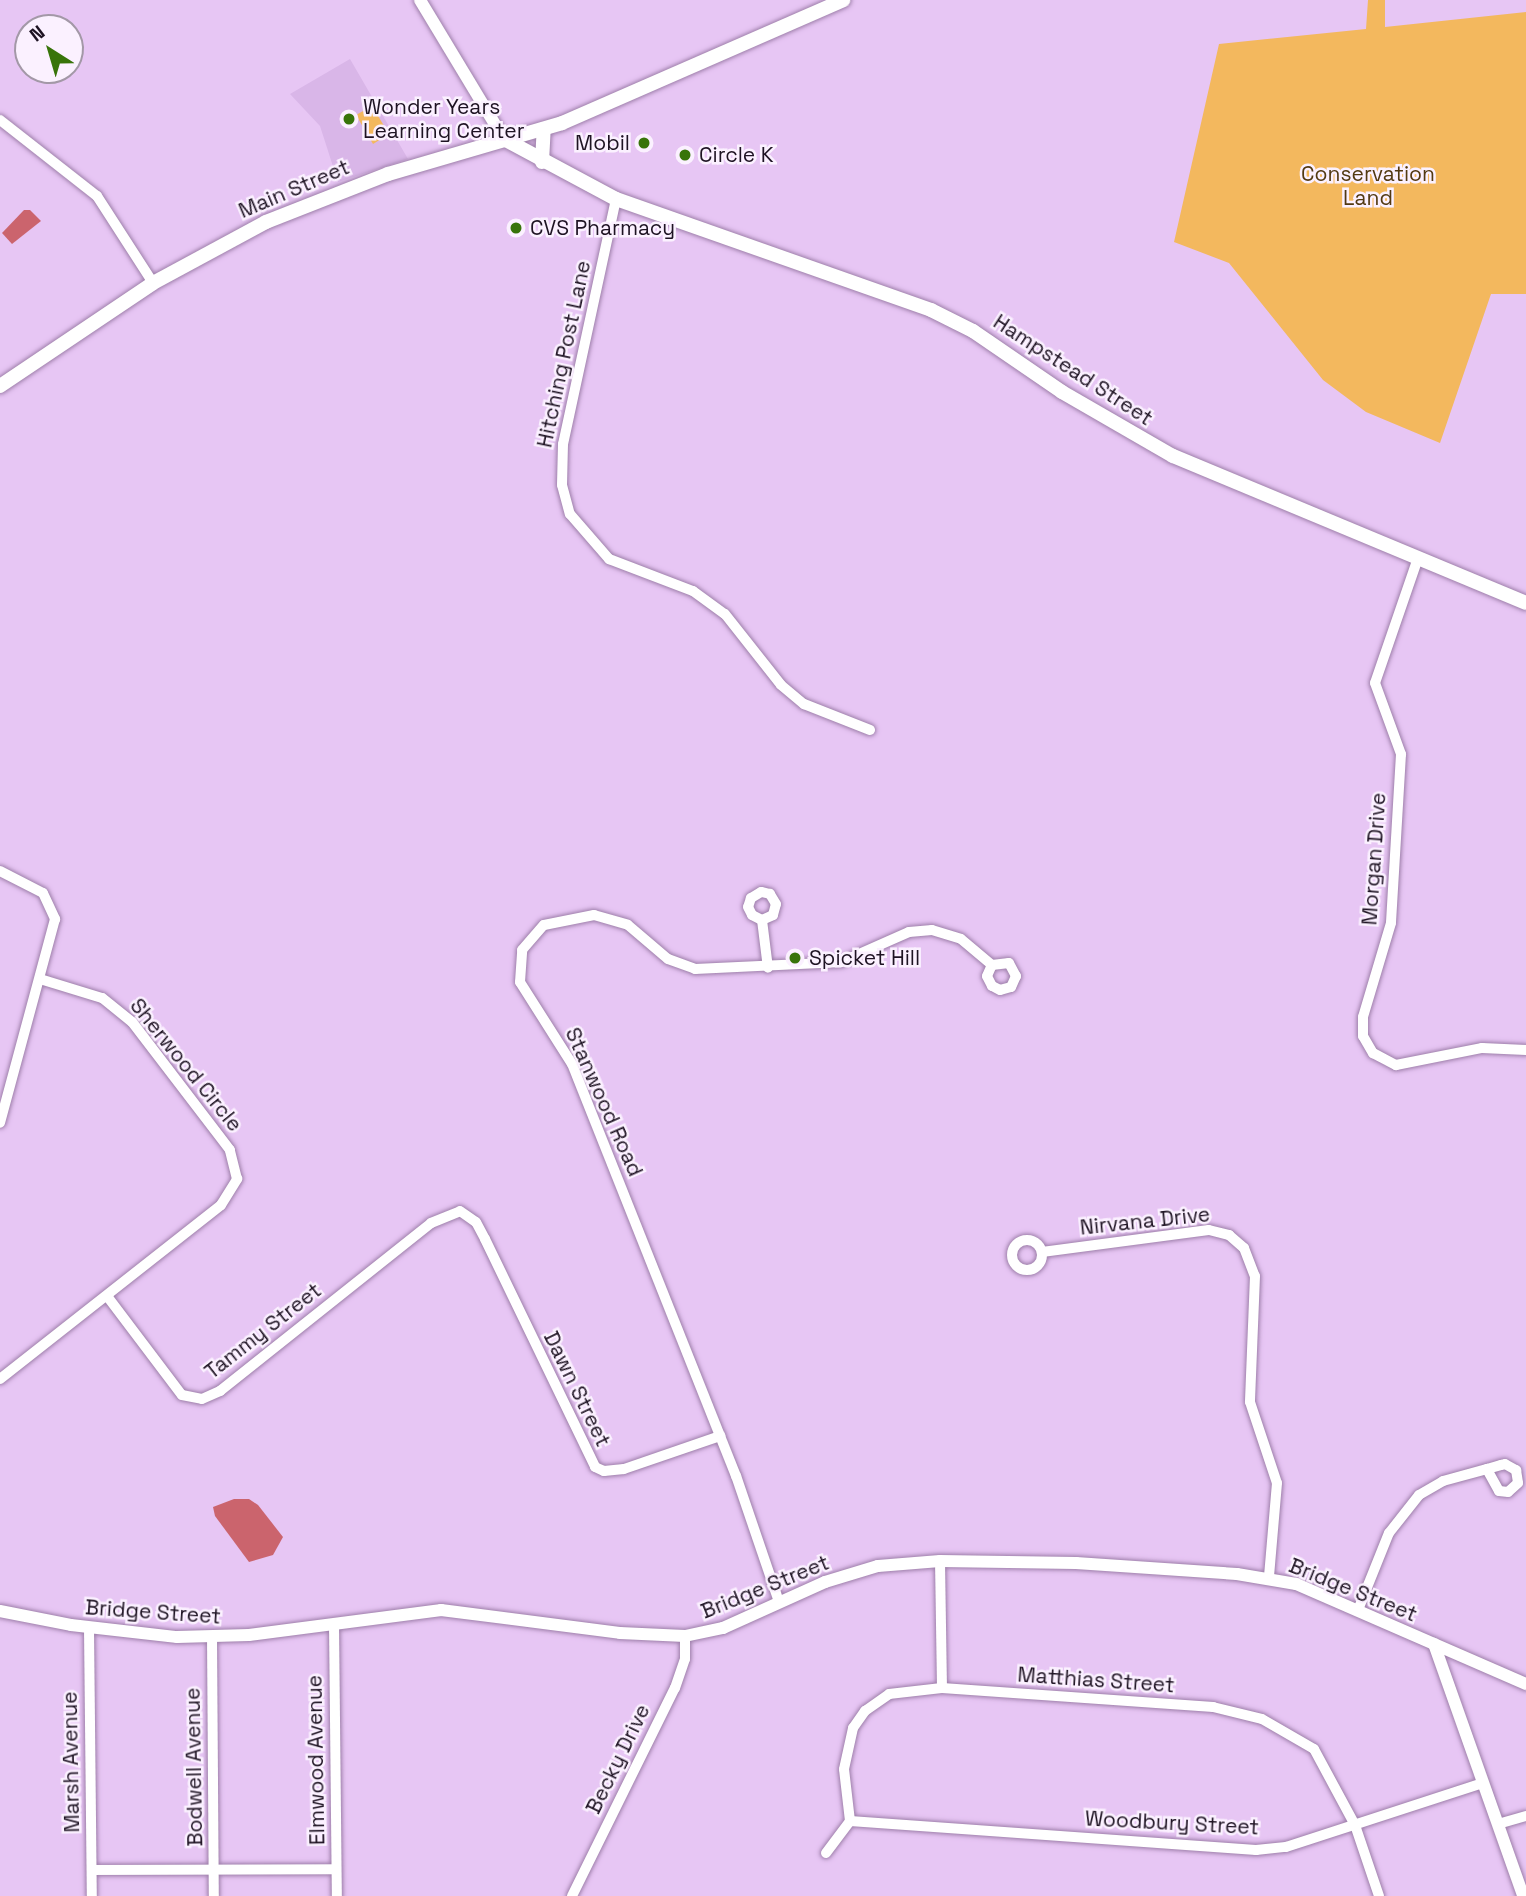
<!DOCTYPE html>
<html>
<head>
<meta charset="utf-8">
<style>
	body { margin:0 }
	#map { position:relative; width:1526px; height:1896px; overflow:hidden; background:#e7c6f4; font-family:"Space Grotesk",sans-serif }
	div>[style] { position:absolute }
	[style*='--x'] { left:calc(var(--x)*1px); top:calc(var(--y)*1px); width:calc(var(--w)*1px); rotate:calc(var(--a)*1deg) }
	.built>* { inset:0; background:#d9b6e8 }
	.green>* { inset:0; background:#f3b85e }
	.water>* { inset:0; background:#cb646d }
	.roads { filter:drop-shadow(0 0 2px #9e7faa) drop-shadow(0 0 2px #9e7faa) }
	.minor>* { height:10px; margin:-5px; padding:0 5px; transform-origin:5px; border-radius:5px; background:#fff }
	.minor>.ring { margin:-5px; padding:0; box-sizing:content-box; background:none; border:10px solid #fff; border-radius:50% }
	.tertiary>* { height:12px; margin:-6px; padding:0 6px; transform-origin:6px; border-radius:6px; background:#fff }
	.secondary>* { height:14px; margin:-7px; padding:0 7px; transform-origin:7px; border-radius:7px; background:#fff }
	.dots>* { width:19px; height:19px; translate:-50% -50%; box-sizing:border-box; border:4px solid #fbf1ff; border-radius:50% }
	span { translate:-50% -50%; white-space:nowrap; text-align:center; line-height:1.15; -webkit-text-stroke:5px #fbf1ff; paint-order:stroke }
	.poi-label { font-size:21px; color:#1e1323 }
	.left { translate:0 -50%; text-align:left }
	.right { translate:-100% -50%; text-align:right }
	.park-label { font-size:21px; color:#523911 }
	.street-label { font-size:21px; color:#1e1323 }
	.north { position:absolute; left:14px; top:14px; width:70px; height:70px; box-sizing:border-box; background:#fbf1ff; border:2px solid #a398a7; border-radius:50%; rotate:323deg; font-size:19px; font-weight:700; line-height:28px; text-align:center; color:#1e1323 }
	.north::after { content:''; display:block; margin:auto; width:24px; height:32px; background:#38740a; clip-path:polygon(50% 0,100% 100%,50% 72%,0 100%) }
</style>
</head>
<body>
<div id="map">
	<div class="built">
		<i style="clip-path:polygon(350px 59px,408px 159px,338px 182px,320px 126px,290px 94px)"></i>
	</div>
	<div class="green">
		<i style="clip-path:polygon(1368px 0,1385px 0,1385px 27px,1526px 12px,1526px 294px,1491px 294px,1440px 443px,1366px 412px,1323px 380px,1229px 263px,1174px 242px,1219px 44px,1366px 29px)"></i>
		<i style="clip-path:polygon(372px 106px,389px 134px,373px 144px,356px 115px)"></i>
	</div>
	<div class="water">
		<i style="clip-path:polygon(24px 210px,30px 210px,41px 221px,12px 244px,2px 233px)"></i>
		<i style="clip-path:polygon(234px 1499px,249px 1499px,258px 1505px,283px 1537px,273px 1555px,249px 1562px,215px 1516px,213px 1507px)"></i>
	</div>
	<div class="roads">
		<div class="minor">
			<i style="--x:0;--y:120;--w:123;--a:38.1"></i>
			<i style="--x:97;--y:196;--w:103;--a:57.2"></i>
			<i style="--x:616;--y:199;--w:251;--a:102.2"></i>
			<i style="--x:563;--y:444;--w:41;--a:91.4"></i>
			<i style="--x:562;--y:485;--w:30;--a:75"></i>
			<i style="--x:570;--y:514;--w:60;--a:49.1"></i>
			<i style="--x:609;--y:559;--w:90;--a:20.9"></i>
			<i style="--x:693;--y:591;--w:39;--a:36"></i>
			<i style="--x:725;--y:614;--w:90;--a:51.7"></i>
			<i style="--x:781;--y:685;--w:30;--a:40"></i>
			<i style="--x:804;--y:704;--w:71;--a:21.5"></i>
			<i style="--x:1418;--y:558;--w:132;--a:109"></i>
			<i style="--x:1375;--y:683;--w:76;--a:69.9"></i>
			<i style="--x:1401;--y:754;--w:169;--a:93.4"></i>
			<i style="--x:1391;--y:923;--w:98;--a:106.6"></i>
			<i style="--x:1363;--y:1017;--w:19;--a:90"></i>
			<i style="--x:1363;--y:1036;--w:20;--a:60"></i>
			<i style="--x:1373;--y:1053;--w:26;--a:28"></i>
			<i style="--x:1396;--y:1065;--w:88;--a:-11.2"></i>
			<i style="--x:1482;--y:1048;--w:44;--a:2.6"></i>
			<i style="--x:0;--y:871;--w:48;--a:27.1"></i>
			<i style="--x:43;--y:893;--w:29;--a:65"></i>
			<i style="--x:55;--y:919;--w:211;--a:105.1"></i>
			<i style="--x:762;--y:920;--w:12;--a:-24"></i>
			<i style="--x:773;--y:915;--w:11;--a:-75"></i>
			<i style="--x:776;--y:904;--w:12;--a:-121"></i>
			<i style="--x:770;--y:894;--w:9;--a:-167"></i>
			<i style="--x:761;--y:892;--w:12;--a:149"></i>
			<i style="--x:751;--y:898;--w:9;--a:108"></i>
			<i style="--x:748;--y:907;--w:9;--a:63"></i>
			<i style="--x:752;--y:915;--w:11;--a:27"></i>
			<i style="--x:762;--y:920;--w:48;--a:82.9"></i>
			<i class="ring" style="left:1012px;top:1240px;width:20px;height:20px"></i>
			<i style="--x:1042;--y:1252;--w:168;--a:-7.5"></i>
			<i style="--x:1209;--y:1230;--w:21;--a:14"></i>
			<i style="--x:1229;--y:1235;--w:20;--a:41"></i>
			<i style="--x:1244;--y:1248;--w:30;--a:69"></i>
			<i style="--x:1255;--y:1276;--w:126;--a:92.3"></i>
			<i style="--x:1250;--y:1402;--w:85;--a:71.6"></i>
			<i style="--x:1277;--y:1483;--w:94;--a:94.9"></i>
			<i style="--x:107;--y:1296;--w:124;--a:52.9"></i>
			<i style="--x:182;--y:1395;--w:20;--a:11"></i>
			<i style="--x:202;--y:1399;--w:20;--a:-24"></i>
			<i style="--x:220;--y:1391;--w:270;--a:-38.5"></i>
			<i style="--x:431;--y:1223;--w:31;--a:-22"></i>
			<i style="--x:460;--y:1211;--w:19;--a:35"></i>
			<i style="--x:476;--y:1222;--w:19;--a:62"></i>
			<i style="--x:485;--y:1239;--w:253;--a:64.2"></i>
			<i style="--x:595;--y:1467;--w:10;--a:24"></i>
			<i style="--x:604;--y:1471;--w:20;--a:-6"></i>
			<i style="--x:624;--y:1469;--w:102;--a:-19"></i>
			<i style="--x:0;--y:1379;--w:281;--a:-38.2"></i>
			<i style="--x:221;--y:1205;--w:31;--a:-58"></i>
			<i style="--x:237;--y:1179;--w:30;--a:-104"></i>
			<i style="--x:230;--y:1150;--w:161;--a:-127.4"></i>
			<i style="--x:132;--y:1022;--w:38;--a:-141"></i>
			<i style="--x:102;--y:998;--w:65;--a:-163"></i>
			<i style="--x:940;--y:1561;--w:127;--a:89.1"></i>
			<i style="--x:779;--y:1602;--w:133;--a:-108.8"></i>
			<i style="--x:736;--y:1476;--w:443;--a:-111.7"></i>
			<i style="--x:572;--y:1064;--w:97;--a:-122.4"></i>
			<i style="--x:520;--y:982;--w:32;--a:-86"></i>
			<i style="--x:522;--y:950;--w:33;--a:-49"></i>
			<i style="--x:544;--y:925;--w:51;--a:-11.3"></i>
			<i style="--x:594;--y:915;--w:35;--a:16"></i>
			<i style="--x:628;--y:925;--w:52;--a:40.4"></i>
			<i style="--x:668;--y:959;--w:29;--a:20"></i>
			<i style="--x:695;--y:969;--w:146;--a:-2.7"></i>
			<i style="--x:841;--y:962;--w:74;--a:-23.8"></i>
			<i style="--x:909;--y:932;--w:23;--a:-5"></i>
			<i style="--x:932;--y:930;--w:30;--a:17"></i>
			<i style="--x:961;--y:939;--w:40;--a:40"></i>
			<i style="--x:992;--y:965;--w:17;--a:-7"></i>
			<i style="--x:1009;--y:963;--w:15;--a:62"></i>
			<i style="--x:1016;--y:976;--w:12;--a:114"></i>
			<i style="--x:1011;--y:987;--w:11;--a:165"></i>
			<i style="--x:1000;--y:990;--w:9;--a:-153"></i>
			<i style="--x:992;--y:986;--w:11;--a:-117"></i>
			<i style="--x:987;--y:976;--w:12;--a:-66"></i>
			<i style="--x:1358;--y:1610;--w:83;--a:-68.1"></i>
			<i style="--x:1389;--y:1533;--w:48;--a:-51.7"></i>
			<i style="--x:1419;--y:1495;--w:28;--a:-30"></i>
			<i style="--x:1443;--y:1481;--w:46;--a:-15.3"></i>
			<i style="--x:1487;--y:1469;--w:15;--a:-16"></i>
			<i style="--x:1501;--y:1465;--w:4;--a:-14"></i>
			<i style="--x:1505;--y:1464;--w:13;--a:29"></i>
			<i style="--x:1516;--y:1470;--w:13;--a:81"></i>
			<i style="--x:1518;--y:1483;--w:13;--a:138"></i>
			<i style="--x:1508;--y:1492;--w:9;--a:-174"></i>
			<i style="--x:1499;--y:1491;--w:25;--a:-119"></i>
			<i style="--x:334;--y:1624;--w:272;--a:89.4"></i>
			<i style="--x:89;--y:1628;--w:268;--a:89.4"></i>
			<i style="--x:212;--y:1637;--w:259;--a:89.6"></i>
			<i style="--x:850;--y:1821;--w:407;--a:4.1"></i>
			<i style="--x:1256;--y:1850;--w:30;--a:-6"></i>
			<i style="--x:1286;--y:1847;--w:207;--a:-18"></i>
			<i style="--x:1498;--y:1824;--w:29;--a:-16"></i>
			<i style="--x:826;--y:1853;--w:40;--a:-53"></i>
			<i style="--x:850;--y:1821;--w:52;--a:-96.6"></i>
			<i style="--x:844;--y:1769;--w:42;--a:-77.6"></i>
			<i style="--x:853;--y:1728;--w:21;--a:-55"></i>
			<i style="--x:865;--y:1711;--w:29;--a:-35"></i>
			<i style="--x:889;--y:1694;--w:53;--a:-6.5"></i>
			<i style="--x:942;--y:1688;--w:272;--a:4"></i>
			<i style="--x:1213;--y:1707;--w:50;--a:13.8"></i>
			<i style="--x:1262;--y:1719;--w:60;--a:30"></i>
			<i style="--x:1314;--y:1749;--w:86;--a:61.7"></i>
			<i style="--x:1355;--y:1825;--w:75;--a:71.3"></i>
			<i style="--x:92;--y:1870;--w:244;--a:-0.2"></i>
			<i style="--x:572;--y:1896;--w:232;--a:-63.7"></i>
			<i style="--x:675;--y:1688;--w:31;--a:-71"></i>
			<i style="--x:685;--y:1659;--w:23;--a:-90"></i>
		</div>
		<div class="tertiary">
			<i style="--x:420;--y:0;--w:162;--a:58.9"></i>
			<i style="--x:0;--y:1611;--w:72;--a:11.2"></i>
			<i style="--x:71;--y:1625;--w:107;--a:6.5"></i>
			<i style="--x:177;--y:1637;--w:72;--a:-1.6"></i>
			<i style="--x:249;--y:1635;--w:194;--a:-7.4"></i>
			<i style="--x:441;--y:1610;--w:180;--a:7.3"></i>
			<i style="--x:620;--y:1633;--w:65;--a:2.6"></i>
			<i style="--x:685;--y:1636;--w:39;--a:-12"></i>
			<i style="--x:723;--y:1628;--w:112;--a:-24.3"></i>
			<i style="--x:825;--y:1582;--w:55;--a:-16.8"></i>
			<i style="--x:878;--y:1566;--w:62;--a:-4.6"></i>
			<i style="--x:940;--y:1561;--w:136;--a:0.8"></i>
			<i style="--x:1076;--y:1563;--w:161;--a:3.9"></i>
			<i style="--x:1237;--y:1574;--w:60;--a:9.6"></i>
			<i style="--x:1296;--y:1584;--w:251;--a:23.5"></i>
			<i style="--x:1434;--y:1644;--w:267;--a:70.5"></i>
		</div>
		<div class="secondary">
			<i style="--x:504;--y:139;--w:127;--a:28.2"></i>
			<i style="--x:616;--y:199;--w:334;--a:19.4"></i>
			<i style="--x:931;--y:310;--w:47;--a:26.6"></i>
			<i style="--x:973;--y:331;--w:108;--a:34.4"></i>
			<i style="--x:1062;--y:392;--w:128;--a:30"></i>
			<i style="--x:1173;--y:456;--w:382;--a:22.6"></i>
			<i style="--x:542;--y:162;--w:33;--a:-87"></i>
			<i style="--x:0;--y:386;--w:184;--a:-33.9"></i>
			<i style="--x:153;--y:283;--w:128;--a:-28.4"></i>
			<i style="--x:266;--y:222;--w:131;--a:-21.5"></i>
			<i style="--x:388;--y:174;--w:181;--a:-16.3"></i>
			<i style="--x:562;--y:123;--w:307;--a:-23.6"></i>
		</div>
	</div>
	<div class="dots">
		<i style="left:349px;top:119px;background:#38740a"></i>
		<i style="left:644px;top:143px;background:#38740a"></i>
		<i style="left:685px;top:155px;background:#38740a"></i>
		<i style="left:516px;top:228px;background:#38740a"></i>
		<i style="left:795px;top:958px;background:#38740a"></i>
	</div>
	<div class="poi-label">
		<span class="left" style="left:363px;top:119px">Wonder Years<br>Learning Center</span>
		<span class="right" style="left:630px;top:143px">Mobil</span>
		<span class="left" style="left:699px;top:155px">Circle K</span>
		<span class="left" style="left:530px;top:228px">CVS Pharmacy</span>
		<span class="left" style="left:809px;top:958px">Spicket Hill</span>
	</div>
	<div class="park-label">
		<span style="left:1368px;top:186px">Conservation<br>Land</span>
	</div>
	<div class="street-label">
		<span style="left:294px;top:189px;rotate:-23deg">Main Street</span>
		<span style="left:564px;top:354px;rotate:-78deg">Hitching Post Lane</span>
		<span style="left:1073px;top:370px;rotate:33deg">Hampstead Street</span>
		<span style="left:1374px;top:859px;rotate:-86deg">Morgan Drive</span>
		<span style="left:186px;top:1065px;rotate:51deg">Sherwood Circle</span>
		<span style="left:604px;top:1102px;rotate:66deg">Stanwood Road</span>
		<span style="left:1145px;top:1221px;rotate:-6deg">Nirvana Drive</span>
		<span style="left:263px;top:1331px;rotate:-38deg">Tammy Street</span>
		<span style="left:577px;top:1389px;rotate:64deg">Dawn Street</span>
		<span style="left:765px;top:1587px;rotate:-22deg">Bridge Street</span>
		<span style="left:1353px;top:1590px;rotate:22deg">Bridge Street</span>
		<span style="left:153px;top:1612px;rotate:4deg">Bridge Street</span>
		<span style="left:1096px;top:1680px;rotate:4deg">Matthias Street</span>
		<span style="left:618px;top:1759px;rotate:-64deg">Becky Drive</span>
		<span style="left:316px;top:1760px;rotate:-91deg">Elmwood Avenue</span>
		<span style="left:71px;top:1762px;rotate:-91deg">Marsh Avenue</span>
		<span style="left:194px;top:1767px;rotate:-91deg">Bodwell Avenue</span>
		<span style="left:1172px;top:1823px;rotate:3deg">Woodbury Street</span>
	</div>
	<div class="north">N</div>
</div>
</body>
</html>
